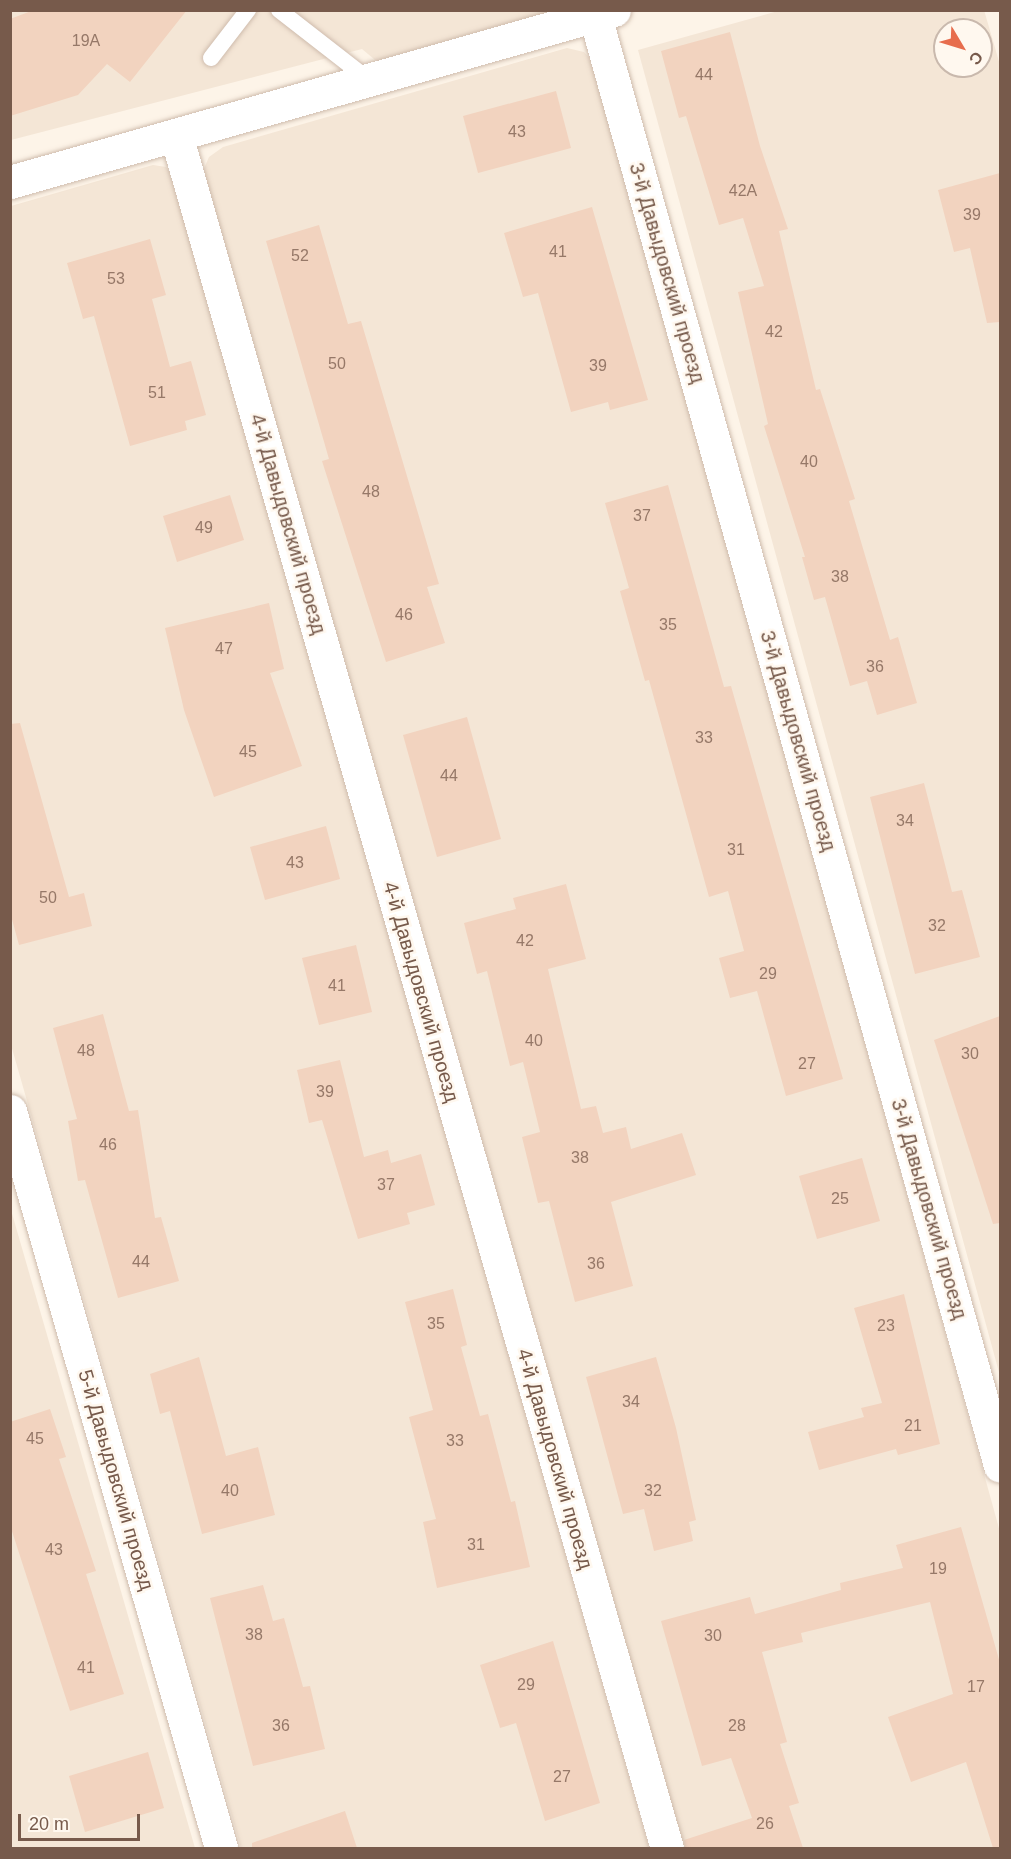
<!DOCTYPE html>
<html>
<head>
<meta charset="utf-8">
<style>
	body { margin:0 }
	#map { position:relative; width:1011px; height:1859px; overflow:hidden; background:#fdf4e8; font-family:Helvetica,sans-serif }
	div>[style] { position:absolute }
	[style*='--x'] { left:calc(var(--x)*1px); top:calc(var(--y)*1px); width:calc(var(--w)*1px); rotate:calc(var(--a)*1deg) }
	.residential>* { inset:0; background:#f4e6d6 }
	.building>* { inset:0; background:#f2d3bf }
	.roads { filter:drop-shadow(0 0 2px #cfbcad) drop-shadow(0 0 2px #cfbcad) }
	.lane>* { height:16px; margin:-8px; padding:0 8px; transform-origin:8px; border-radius:8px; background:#fff }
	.street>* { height:33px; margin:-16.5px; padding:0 16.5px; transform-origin:16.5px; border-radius:16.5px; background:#fff }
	span { translate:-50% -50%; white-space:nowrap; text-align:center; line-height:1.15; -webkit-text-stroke:5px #fff8ef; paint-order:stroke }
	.number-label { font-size:16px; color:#967868 }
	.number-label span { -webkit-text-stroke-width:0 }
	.street-label { font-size:20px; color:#775a4b }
	.frame { position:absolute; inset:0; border:12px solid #775a4b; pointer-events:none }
	.north { position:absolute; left:933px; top:18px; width:60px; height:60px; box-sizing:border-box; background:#fff8ef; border:2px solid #c9b9ad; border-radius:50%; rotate:128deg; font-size:16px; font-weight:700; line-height:24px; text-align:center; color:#775a4b }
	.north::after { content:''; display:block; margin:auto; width:21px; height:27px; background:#e76d4d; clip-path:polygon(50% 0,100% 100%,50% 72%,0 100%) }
	.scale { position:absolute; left:18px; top:1814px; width:122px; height:27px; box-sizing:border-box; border:3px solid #775a4b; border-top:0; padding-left:8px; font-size:18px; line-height:21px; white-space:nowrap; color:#775a4b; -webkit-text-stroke:4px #fff8ef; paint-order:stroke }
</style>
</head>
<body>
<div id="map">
	<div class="residential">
		<i style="clip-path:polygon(evenodd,984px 10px,1000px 65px,1000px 1376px,638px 50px,778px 11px,984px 10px,945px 30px,981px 30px,981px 66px,945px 66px,945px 30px)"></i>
		<i style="clip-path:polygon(11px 11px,568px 11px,380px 64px,362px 49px,11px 140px)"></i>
		<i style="clip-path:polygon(567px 48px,584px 52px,594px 63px,1000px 1532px,1000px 1848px,684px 1848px,203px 171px,209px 157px,223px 147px)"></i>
		<i style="clip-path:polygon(153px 165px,166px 167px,173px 177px,649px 1848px,241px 1848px,11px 1045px,11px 206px)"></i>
		<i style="clip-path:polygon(11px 1210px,195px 1848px,11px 1848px)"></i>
	</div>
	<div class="building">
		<i style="clip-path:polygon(34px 10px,187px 10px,130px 82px,107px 64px,78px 95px,10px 116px,10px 19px)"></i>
		<i style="clip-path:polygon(730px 32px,760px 146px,788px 229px,779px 231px,816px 390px,820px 389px,855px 499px,849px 501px,890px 640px,898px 637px,917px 703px,877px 715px,867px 681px,850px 686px,825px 597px,814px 600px,802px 557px,805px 557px,764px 426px,768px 424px,738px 292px,764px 286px,743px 218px,719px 225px,686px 116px,679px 118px,661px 51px)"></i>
		<i style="clip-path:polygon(556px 91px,571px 148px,478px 173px,463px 116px)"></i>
		<i style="clip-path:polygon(1000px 173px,1000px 322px,987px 323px,970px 248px,954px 252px,938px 190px)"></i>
		<i style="clip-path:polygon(592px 207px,648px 400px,610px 410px,608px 402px,571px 412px,538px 293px,523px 297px,504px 233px)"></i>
		<i style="clip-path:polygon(319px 225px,348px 324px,361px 321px,439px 584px,427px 587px,445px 643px,386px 662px,322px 461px,329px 459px,266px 241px)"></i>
		<i style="clip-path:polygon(150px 239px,166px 295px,152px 299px,170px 367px,191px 361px,206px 415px,185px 421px,187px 430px,130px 446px,94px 316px,83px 319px,67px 263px)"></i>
		<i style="clip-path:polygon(668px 485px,724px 687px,731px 686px,843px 1079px,786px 1096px,757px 991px,730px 998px,719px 958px,744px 951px,728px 891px,709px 897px,649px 680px,645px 681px,620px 591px,629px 588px,605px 503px)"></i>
		<i style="clip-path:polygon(230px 495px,244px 540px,177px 562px,163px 516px)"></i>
		<i style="clip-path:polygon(269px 603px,284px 669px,270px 673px,302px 766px,214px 797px,184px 710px,165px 628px)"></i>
		<i style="clip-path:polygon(467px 717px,501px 839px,437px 857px,403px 735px)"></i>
		<i style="clip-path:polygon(20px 723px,69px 897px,84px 893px,92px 926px,19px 945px,10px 912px,10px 724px)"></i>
		<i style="clip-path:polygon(924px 783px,952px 892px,962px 890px,980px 957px,915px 974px,870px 797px)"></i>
		<i style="clip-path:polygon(326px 826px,340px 879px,265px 900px,250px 847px)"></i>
		<i style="clip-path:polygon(566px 884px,586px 959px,548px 969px,581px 1109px,596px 1106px,603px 1133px,626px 1127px,631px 1149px,682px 1133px,696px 1175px,611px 1202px,633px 1286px,575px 1302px,549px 1201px,538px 1203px,522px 1137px,540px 1132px,523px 1062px,510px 1066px,487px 971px,477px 974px,464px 923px,516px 909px,513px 898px)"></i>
		<i style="clip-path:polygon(356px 945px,372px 1012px,319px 1025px,302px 958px)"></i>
		<i style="clip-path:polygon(103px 1014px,129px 1111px,138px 1110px,155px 1218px,161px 1217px,179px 1281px,118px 1298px,85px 1180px,78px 1181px,68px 1121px,77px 1119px,53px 1028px)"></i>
		<i style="clip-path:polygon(1000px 1016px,1000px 1223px,993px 1224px,934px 1040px)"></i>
		<i style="clip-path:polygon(340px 1060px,364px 1157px,388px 1150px,391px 1163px,421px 1154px,435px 1205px,407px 1213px,410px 1224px,358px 1239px,322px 1120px,309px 1123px,297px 1070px)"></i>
		<i style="clip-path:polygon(862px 1158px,880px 1221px,817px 1239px,799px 1176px)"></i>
		<i style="clip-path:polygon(453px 1289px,467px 1345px,461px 1347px,480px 1416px,488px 1414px,511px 1502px,515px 1501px,530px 1567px,437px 1588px,423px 1522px,436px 1519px,409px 1417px,433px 1410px,405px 1302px)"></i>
		<i style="clip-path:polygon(904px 1294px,940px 1444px,898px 1455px,896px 1449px,819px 1470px,808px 1432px,864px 1417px,861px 1408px,882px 1403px,854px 1308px)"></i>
		<i style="clip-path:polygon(199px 1357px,226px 1456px,258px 1447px,275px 1515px,202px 1534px,170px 1411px,160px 1414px,150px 1374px)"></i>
		<i style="clip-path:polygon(656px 1357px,676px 1428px,696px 1520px,689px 1522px,693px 1541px,654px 1551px,644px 1509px,623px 1514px,586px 1377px)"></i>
		<i style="clip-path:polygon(50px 1409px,66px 1457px,59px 1459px,96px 1571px,86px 1574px,124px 1694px,70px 1711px,10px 1525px,10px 1422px)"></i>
		<i style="clip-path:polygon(961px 1527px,1000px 1663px,1000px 1848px,993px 1848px,966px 1762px,911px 1782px,888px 1717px,953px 1694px,930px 1602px,801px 1633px,803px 1642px,762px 1652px,787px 1742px,780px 1744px,799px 1803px,789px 1806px,803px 1848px,685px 1848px,684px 1840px,752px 1818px,731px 1758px,702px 1766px,661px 1621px,750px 1597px,755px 1614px,841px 1590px,840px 1583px,903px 1568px,896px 1545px)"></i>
		<i style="clip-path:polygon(263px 1585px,273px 1621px,284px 1618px,303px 1687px,310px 1686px,325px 1749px,253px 1766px,210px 1598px)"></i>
		<i style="clip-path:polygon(553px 1641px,600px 1803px,545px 1821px,516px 1723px,500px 1728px,480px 1665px)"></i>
		<i style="clip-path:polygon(148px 1752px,164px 1808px,85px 1832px,69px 1776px)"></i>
		<i style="clip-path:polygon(345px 1811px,357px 1848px,252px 1848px,252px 1843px)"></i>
	</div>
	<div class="roads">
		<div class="lane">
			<i style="--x:279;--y:10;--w:114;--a:37.9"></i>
			<i style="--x:211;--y:58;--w:61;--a:-52.4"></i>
		</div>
		<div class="street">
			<i style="--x:595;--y:16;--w:1505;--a:74.39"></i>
			<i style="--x:176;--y:135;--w:1782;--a:74.01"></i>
			<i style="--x:10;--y:182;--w:628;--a:-15.9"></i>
			<i style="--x:10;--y:1111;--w:767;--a:74.02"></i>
		</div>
	</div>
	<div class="number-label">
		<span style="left:86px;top:41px">19А</span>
		<span style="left:704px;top:75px">44</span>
		<span style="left:517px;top:132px">43</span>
		<span style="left:743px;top:191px">42А</span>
		<span style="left:972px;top:215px">39</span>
		<span style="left:558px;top:252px">41</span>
		<span style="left:300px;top:256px">52</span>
		<span style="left:116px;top:279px">53</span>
		<span style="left:774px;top:332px">42</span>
		<span style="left:337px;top:364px">50</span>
		<span style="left:598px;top:366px">39</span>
		<span style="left:157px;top:393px">51</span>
		<span style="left:809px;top:462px">40</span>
		<span style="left:371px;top:492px">48</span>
		<span style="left:642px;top:516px">37</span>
		<span style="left:204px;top:528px">49</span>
		<span style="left:840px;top:577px">38</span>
		<span style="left:404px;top:615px">46</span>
		<span style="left:668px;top:625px">35</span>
		<span style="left:224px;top:649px">47</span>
		<span style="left:875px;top:667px">36</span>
		<span style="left:704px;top:738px">33</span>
		<span style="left:248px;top:752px">45</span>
		<span style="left:449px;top:776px">44</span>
		<span style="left:905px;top:821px">34</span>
		<span style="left:736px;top:850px">31</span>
		<span style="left:295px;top:863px">43</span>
		<span style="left:48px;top:898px">50</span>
		<span style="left:937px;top:926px">32</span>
		<span style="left:525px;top:941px">42</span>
		<span style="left:768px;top:974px">29</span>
		<span style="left:337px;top:986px">41</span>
		<span style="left:534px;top:1041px">40</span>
		<span style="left:86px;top:1051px">48</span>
		<span style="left:970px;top:1054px">30</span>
		<span style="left:807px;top:1064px">27</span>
		<span style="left:325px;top:1092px">39</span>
		<span style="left:108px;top:1145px">46</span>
		<span style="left:580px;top:1158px">38</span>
		<span style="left:386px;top:1185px">37</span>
		<span style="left:840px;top:1199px">25</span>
		<span style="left:141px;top:1262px">44</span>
		<span style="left:596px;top:1264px">36</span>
		<span style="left:436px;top:1324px">35</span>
		<span style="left:886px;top:1326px">23</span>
		<span style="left:631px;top:1402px">34</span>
		<span style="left:913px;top:1426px">21</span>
		<span style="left:35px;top:1439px">45</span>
		<span style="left:455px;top:1441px">33</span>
		<span style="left:230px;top:1491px">40</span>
		<span style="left:653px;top:1491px">32</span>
		<span style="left:476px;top:1545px">31</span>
		<span style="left:54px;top:1550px">43</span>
		<span style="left:938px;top:1569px">19</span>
		<span style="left:254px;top:1635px">38</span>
		<span style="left:713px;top:1636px">30</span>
		<span style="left:86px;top:1668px">41</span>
		<span style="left:526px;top:1685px">29</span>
		<span style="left:976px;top:1687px">17</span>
		<span style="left:281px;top:1726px">36</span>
		<span style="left:737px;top:1726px">28</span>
		<span style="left:562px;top:1777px">27</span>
		<span style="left:765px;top:1824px">26</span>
	</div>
	<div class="street-label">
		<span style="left:667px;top:273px;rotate:74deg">3-й Давыдовский проезд</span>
		<span style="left:288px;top:524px;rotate:74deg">4-й Давыдовский проезд</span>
		<span style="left:798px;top:741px;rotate:74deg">3-й Давыдовский проезд</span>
		<span style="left:421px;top:992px;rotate:74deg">4-й Давыдовский проезд</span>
		<span style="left:929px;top:1209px;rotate:74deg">3-й Давыдовский проезд</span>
		<span style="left:555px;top:1459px;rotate:74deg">4-й Давыдовский проезд</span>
		<span style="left:116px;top:1480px;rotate:74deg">5-й Давыдовский проезд</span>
	</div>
	<div class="frame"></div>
	<div class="north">С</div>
	<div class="scale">20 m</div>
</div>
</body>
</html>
